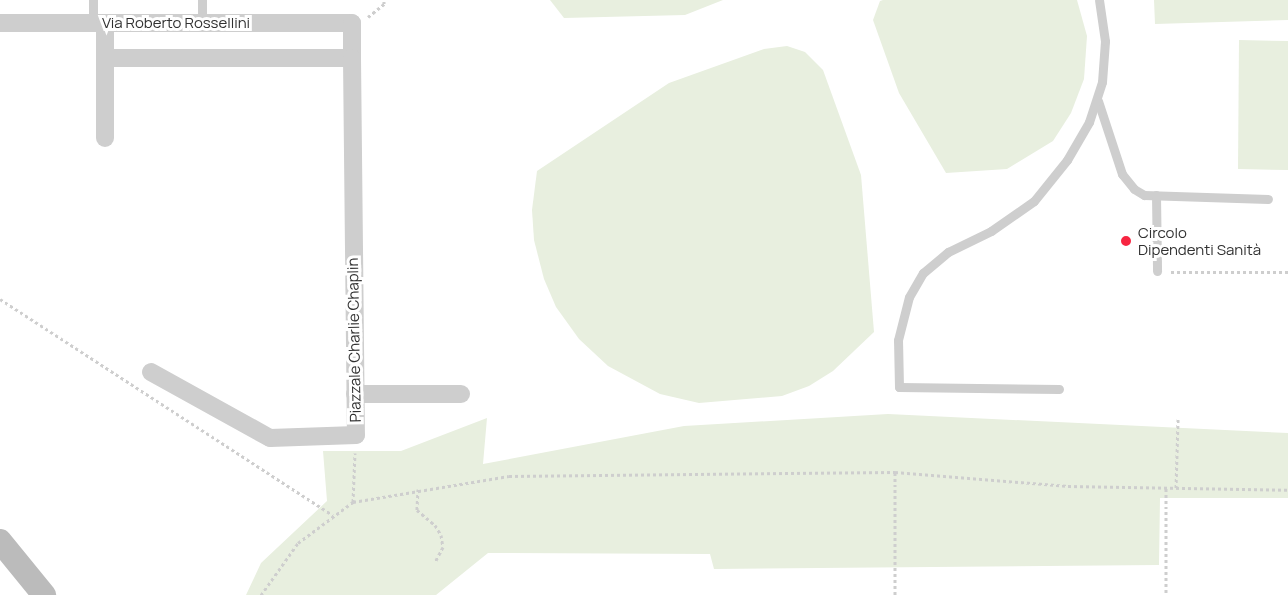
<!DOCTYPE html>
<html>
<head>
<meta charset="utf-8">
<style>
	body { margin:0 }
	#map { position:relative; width:1288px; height:595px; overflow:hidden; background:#fff; font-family:Manrope,sans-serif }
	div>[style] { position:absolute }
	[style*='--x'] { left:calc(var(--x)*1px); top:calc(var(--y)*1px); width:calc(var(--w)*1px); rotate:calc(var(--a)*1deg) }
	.green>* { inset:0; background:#e8efdf }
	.path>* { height:3px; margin-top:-1.5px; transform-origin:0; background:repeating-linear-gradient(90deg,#cecece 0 3px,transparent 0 6px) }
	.lane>* { height:9px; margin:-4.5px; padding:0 4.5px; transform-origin:4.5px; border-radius:4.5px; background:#cecece }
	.street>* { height:18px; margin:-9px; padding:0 9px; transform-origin:9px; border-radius:9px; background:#cecece }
	.secondary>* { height:24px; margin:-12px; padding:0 12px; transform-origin:12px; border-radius:12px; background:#bbb }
	.dots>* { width:16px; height:16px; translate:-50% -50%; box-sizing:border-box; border:3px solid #fff; border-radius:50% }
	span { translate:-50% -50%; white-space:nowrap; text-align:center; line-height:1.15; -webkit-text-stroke:6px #fff; paint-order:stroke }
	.street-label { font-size:15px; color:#313131 }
	.poi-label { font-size:15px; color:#313131 }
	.left { translate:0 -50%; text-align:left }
</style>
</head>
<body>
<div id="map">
	<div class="green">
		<i style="clip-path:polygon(550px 0,723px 0,685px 15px,564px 18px)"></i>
		<i style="clip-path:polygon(883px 0,1077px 0,1087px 36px,1084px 79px,1071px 113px,1053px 141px,1007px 169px,946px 173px,899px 93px,873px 20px,880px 1px)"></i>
		<i style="clip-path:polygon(1154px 0,1288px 0,1288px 20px,1155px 24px)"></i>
		<i style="clip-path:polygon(1239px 40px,1288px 41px,1288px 170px,1238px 169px)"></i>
		<i style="clip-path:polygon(787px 46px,805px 52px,823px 70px,861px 175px,874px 332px,833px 371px,809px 386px,782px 396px,699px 403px,660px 394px,608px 366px,579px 339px,556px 307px,544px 279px,534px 240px,532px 210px,537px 171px,669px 83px,764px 49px)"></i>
		<i style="clip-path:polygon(888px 414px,1288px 433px,1288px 498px,1160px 498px,1159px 565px,714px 569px,710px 554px,488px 553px,436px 595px,246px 595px,261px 563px,327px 501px,323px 451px,401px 451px,487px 418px,483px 464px,684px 426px)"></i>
	</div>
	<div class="path">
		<i style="--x:368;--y:17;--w:21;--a:-39"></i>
		<i style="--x:384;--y:4;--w:4;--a:-90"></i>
		<i style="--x:1171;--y:272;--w:117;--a:0"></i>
		<i style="--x:0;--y:299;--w:397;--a:33"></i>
		<i style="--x:895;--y:472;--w:123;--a:90"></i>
		<i style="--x:1166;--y:488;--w:107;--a:90"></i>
		<i style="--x:1176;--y:488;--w:69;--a:-88.3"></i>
		<i style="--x:418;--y:489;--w:21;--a:93"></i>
		<i style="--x:417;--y:510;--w:23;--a:40"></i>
		<i style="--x:435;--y:525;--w:12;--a:59"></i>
		<i style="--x:441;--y:535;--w:12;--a:81"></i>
		<i style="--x:443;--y:547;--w:17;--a:118"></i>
		<i style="--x:353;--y:502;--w:49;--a:-87.7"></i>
		<i style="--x:261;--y:595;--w:64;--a:-54.6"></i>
		<i style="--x:298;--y:543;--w:69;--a:-36.7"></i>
		<i style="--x:353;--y:502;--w:158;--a:-9.5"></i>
		<i style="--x:509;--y:476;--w:386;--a:-0.6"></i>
		<i style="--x:895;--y:472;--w:174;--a:4.6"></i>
		<i style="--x:1068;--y:486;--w:220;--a:1"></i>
	</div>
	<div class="lane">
		<i style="--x:93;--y:0;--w:23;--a:90"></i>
		<i style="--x:202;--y:0;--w:23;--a:90"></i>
		<i style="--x:1098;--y:101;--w:77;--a:71.8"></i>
		<i style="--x:1122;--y:174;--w:19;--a:51"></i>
		<i style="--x:1134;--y:189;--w:12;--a:31"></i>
		<i style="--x:1144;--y:195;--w:124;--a:1.8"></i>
		<i style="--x:1156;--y:195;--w:76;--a:89.2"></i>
		<i style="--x:1059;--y:389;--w:160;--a:-179.3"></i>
		<i style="--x:899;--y:387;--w:47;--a:-91.2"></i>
		<i style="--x:898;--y:340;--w:44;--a:-75.7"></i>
		<i style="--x:909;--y:297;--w:28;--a:-60"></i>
		<i style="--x:923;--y:273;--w:33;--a:-40"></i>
		<i style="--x:948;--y:252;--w:48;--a:-26"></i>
		<i style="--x:991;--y:231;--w:52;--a:-34.9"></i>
		<i style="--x:1034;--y:201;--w:53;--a:-51.2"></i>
		<i style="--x:1067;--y:160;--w:44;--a:-59.9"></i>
		<i style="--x:1089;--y:122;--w:42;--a:-72"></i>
		<i style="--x:1102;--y:82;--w:41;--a:-85.8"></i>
		<i style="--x:1105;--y:41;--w:41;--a:-98.3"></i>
	</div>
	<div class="street">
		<i style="--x:0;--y:23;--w:352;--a:0"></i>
		<i style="--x:352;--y:23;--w:35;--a:90"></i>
		<i style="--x:105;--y:58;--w:247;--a:0"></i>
		<i style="--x:352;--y:58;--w:377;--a:89.4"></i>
		<i style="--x:356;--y:435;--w:86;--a:178"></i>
		<i style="--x:270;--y:438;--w:136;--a:-151"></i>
		<i style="--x:105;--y:138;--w:115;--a:-90"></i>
		<i style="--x:355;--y:394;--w:106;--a:0"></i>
	</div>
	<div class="secondary">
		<i style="--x:0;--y:541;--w:70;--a:50.8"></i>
	</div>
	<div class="dots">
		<i style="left:1126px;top:241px;background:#f72541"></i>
	</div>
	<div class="street-label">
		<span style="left:176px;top:23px">Via Roberto Rossellini</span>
		<span style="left:354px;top:340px;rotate:-91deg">Piazzale Charlie Chaplin</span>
	</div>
	<div class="poi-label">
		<span class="left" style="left:1138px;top:241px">Circolo<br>Dipendenti Sanità</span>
	</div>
</div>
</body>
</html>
